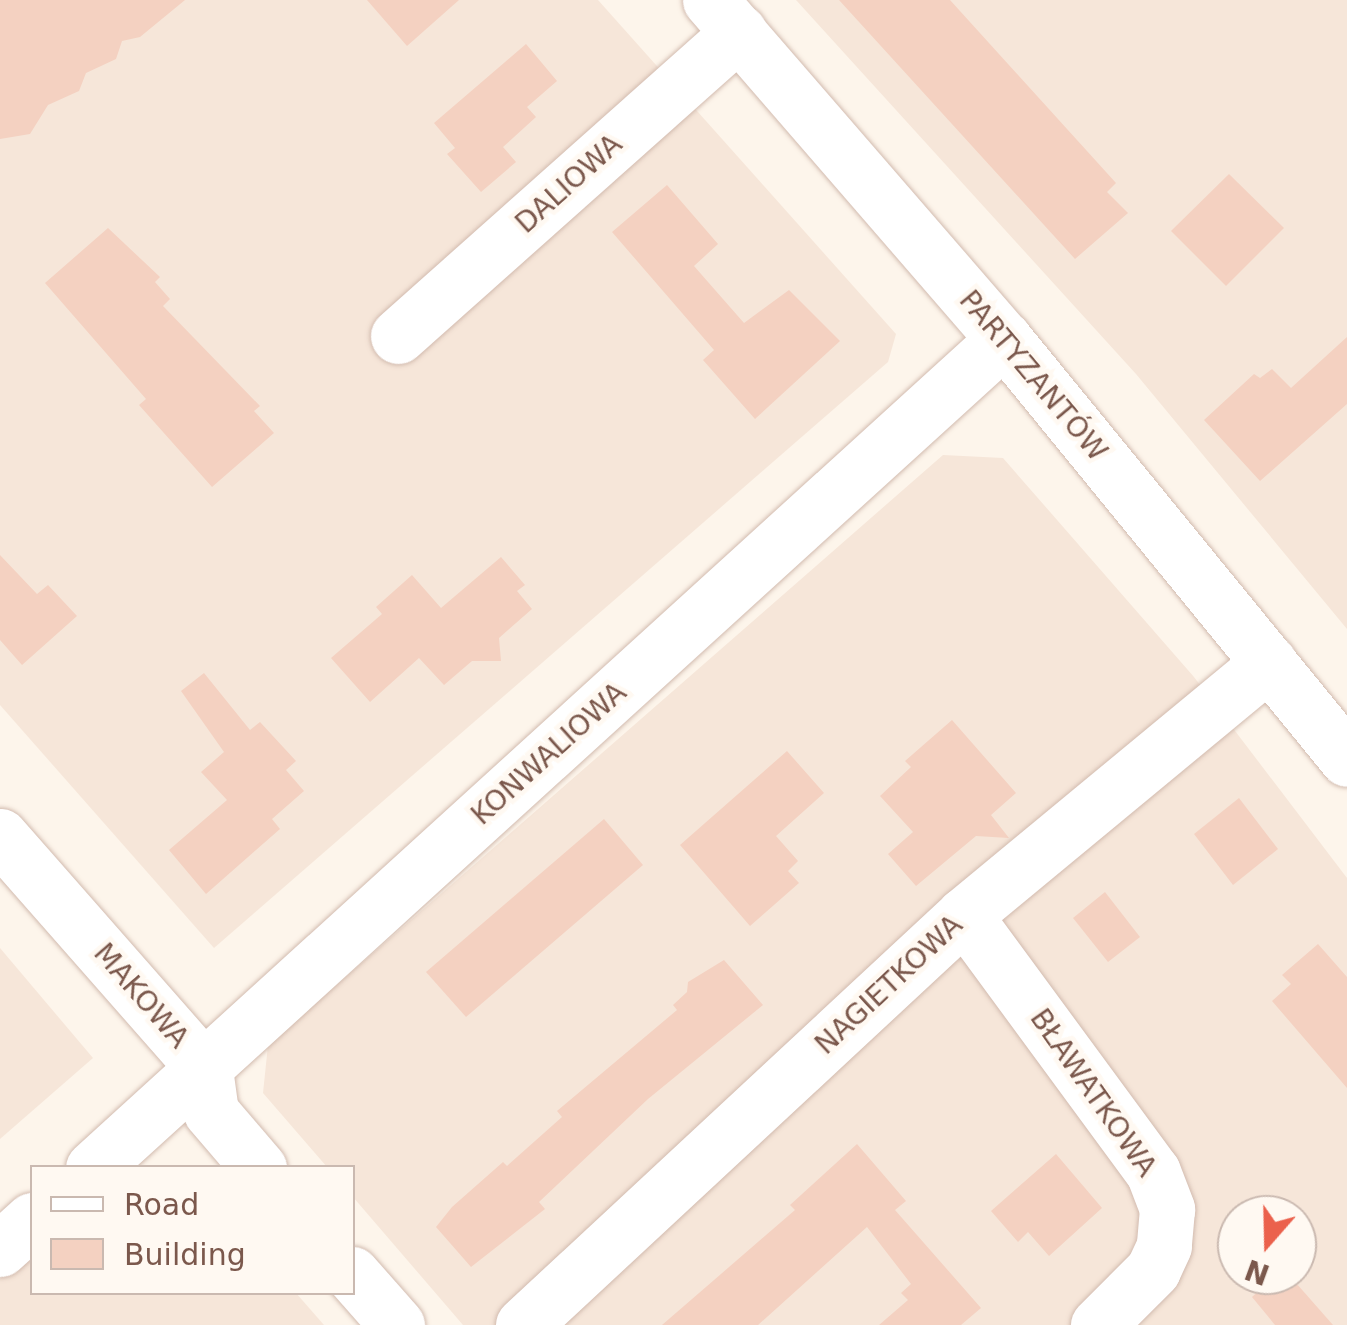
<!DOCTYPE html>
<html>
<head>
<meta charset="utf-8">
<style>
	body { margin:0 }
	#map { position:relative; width:1347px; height:1325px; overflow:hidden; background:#fdf5eb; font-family:"DejaVu Sans",sans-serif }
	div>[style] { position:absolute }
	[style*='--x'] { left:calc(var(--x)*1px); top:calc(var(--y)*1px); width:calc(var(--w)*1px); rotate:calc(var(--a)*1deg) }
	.residential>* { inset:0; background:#f6e6d9 }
	.building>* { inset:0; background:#f4d1c1 }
	.roads { filter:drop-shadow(0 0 2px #d2bbaf) drop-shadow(0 0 2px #d2bbaf) }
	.street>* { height:55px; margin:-27.5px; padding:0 27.5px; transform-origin:27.5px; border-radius:27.5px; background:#fff }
	.secondary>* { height:55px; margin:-27.5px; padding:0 27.5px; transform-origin:27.5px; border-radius:27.5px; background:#fff }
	span { translate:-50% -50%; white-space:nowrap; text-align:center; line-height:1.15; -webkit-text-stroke:9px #fff9f2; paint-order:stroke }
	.street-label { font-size:28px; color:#7b584c }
	.legend { position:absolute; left:30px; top:1165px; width:325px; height:130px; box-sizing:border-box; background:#fff9f2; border:2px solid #cab9b0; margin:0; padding:12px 18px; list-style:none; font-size:30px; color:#7b584c }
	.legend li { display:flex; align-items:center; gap:20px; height:50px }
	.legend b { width:50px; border:2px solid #cab9b0 }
	.north { position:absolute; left:1217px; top:1195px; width:100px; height:100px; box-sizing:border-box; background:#fff9f2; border:2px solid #cab9b0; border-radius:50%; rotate:200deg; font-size:28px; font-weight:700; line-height:40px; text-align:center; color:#7b584c }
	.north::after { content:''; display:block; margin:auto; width:35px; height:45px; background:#eb614c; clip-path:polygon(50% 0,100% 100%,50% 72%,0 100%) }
</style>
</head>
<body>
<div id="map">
	<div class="residential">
		<i style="clip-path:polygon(0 0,598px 0,896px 334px,888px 362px,214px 948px,0 705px)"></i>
		<i style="clip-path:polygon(796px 0,1347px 0,1347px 629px,1136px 374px)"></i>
		<i style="clip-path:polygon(evenodd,943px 455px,1003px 458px,1194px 677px,1347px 878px,1347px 1325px,463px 1325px,353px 1197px,352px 1168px,327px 1167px,263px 1093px,268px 1045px,943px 455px,1237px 1215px,1297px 1215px,1297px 1275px,1237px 1275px,1237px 1215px)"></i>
		<i style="clip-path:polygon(0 948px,93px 1058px,0 1139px)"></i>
		<i style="clip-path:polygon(32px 1251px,32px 1292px,296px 1293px,324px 1325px,0 1325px,0 1279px)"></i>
	</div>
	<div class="building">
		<i style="clip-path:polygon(0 0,185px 0,140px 37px,122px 41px,116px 59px,86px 73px,79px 91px,48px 105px,30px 134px,0 139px)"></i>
		<i style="clip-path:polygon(367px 0,459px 0,407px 46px)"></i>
		<i style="clip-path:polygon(839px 0,950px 0,1116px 183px,1107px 192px,1128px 213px,1075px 259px)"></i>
		<i style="clip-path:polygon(526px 44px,557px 81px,527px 107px,536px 117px,503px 147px,516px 162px,481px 192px,447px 154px,455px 148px,434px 123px)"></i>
		<i style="clip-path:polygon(1229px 174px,1284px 228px,1226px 286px,1171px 231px)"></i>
		<i style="clip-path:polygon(667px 185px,718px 244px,694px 266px,744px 323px,789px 290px,840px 341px,755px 419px,703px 360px,714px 350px,612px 232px)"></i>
		<i style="clip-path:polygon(108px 228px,160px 277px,155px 282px,170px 299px,163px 306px,260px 406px,254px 411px,274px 433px,212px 487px,139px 405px,146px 399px,45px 283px)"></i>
		<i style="clip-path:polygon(1347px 337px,1347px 404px,1260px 481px,1204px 420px,1254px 374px,1260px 378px,1272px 369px,1291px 388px)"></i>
		<i style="clip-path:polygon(0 555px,37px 594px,48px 585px,77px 616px,22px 665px,0 640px)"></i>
		<i style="clip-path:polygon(501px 557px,525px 585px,517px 591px,532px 609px,499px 638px,501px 661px,472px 661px,444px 685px,419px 658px,370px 702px,331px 658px,382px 614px,376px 607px,412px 575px,441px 608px)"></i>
		<i style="clip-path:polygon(204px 673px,250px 730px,260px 722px,296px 761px,286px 770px,304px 791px,272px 819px,280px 829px,206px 894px,169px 850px,227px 800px,201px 772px,224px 752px,181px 691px)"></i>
		<i style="clip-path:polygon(952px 720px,1016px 793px,991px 815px,1009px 838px,976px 836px,916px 886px,888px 854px,913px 832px,880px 796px,911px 767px,905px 761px)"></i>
		<i style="clip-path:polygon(787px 751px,824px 793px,776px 836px,798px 861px,788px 871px,799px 883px,750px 926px,680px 845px)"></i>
		<i style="clip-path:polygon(1239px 798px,1278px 849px,1233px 885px,1194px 834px)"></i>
		<i style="clip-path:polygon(604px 819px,643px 865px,466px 1017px,426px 972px)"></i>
		<i style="clip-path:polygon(1105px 892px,1140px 937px,1108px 962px,1073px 918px)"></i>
		<i style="clip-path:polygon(1318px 944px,1347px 977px,1347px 1088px,1272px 1001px,1291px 984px,1282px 975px)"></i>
		<i style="clip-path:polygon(724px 960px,763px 1005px,648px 1099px,539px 1202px,545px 1209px,471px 1267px,436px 1227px,452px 1207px,503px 1162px,507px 1166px,562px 1117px,557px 1111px,677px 1010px,673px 1005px,687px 992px,688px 982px)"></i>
		<i style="clip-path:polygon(857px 1144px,906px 1201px,895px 1210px,981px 1308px,961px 1325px,879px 1325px,908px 1300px,901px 1293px,911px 1284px,867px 1227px,758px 1325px,662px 1325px,795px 1210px,790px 1205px)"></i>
		<i style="clip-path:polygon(1056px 1154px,1102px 1208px,1049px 1256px,1028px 1232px,1018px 1242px,991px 1211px)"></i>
		<i style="clip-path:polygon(1276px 1275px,1289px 1275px,1333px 1325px,1275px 1325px,1252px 1297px)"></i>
	</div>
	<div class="roads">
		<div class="street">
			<i style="--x:398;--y:336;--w:457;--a:-41.7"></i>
			<i style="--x:0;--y:836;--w:310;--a:48.7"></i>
			<i style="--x:205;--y:1069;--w:43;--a:82.1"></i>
			<i style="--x:211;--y:1112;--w:74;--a:49.4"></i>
			<i style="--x:964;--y:915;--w:319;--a:53.7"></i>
			<i style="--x:1153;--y:1172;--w:40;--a:69"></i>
			<i style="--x:1167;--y:1209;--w:37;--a:95"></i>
			<i style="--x:1164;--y:1246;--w:26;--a:115"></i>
			<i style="--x:1153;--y:1270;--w:78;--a:135"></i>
			<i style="--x:93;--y:1168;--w:1232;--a:-42.3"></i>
			<i style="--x:0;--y:1249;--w:43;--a:-42.2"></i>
			<i style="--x:352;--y:1274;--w:68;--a:48.6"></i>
			<i style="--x:523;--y:1325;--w:602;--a:-42.91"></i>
			<i style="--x:964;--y:915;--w:396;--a:-39.6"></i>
		</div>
		<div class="secondary">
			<i style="--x:710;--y:0;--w:449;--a:49.1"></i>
			<i style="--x:1004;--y:339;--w:542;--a:50.76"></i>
		</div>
	</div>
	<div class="street-label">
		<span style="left:569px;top:184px;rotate:-42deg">DALIOWA</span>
		<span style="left:1033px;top:376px;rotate:50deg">PARTYZANTÓW</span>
		<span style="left:549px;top:754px;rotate:-42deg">KONWALIOWA</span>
		<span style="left:889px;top:985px;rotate:-43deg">NAGIETKOWA</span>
		<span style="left:141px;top:996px;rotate:49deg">MAKOWA</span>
		<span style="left:1093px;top:1093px;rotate:55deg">BŁAWATKOWA</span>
	</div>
	<ul class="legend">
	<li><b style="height:12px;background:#fff"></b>Road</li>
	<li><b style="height:28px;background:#f4d1c1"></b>Building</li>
	</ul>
	<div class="north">N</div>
</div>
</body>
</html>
